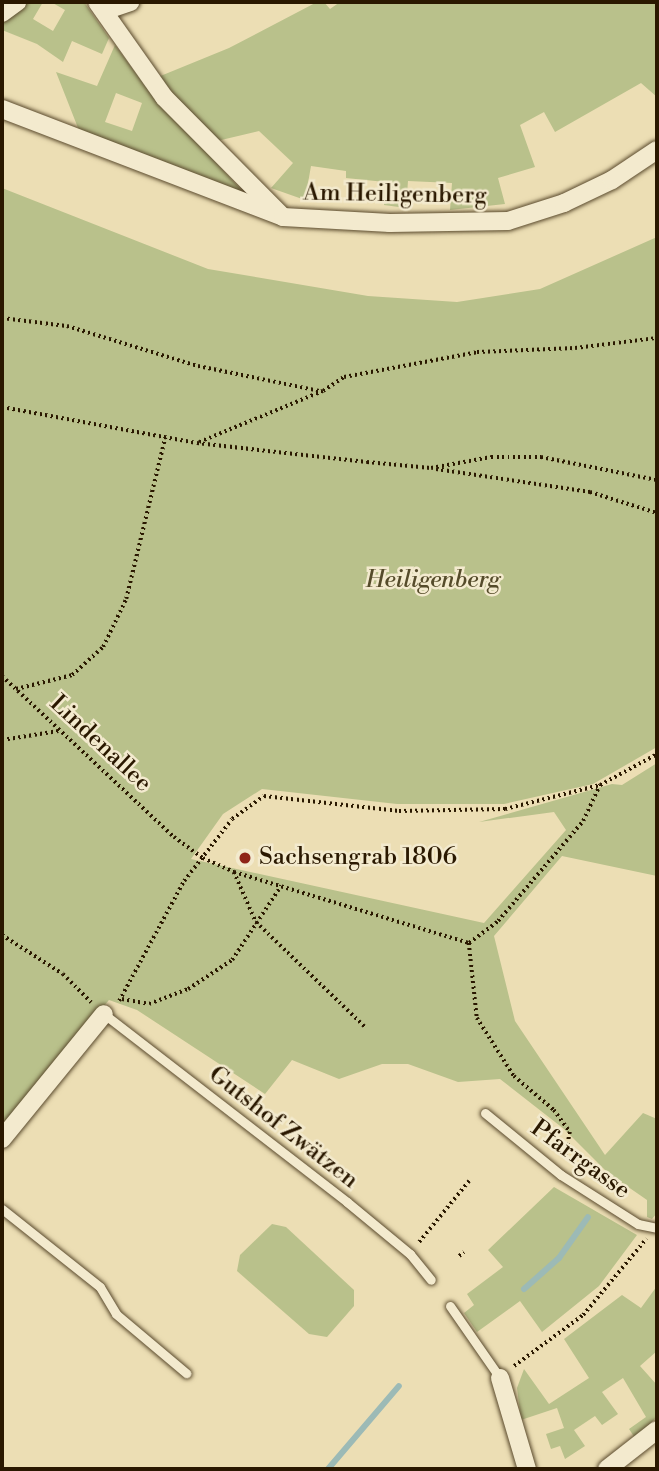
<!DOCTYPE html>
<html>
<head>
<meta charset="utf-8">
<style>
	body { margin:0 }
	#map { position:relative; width:659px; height:1471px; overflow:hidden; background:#ecdeb4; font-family:"Libre Bodoni",serif }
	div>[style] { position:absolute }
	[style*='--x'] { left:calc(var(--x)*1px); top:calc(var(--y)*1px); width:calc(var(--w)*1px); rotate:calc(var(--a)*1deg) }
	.green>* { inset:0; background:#b9c18b }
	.stream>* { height:6px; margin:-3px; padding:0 3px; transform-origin:3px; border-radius:3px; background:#9cbab6 }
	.path>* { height:3.5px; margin-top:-1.75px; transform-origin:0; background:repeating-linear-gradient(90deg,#2a1800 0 2px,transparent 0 5.5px) }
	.roads { filter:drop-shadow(0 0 2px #5a4a2d) drop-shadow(0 0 2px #5a4a2d) }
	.lane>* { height:9px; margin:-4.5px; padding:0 4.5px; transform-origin:4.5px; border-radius:4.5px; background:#f3eace }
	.street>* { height:18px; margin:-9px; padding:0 9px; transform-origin:9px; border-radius:9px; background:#f3eace }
	.dots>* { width:19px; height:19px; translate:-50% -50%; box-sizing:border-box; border:4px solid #f3eace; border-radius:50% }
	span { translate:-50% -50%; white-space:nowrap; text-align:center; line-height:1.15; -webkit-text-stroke:5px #f3eace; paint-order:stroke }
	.street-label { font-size:24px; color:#2a1800 }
	.park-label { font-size:24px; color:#554b2a; font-style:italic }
	.poi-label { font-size:24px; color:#2a1800 }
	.left { translate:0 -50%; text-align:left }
	.frame { position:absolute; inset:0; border:4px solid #2a1800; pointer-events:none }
</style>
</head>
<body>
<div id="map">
	<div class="green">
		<i style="clip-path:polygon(27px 2px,43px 2px,33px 19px,53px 31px,65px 10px,51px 2px,84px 2px,109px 38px,102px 54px,72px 41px,63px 62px,37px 44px,2px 30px,2px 19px)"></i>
		<i style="clip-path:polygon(317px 2px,324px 2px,330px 9px,340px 2px,657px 2px,657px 97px,641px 83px,555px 132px,544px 112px,520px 125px,535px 167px,498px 178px,505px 204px,450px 210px,452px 183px,408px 181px,406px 208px,384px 205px,385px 182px,346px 178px,346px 171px,311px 166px,305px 200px,271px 188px,293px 163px,259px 131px,217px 141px,158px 77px,229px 48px)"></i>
		<i style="clip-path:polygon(evenodd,115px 45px,145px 86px,245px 194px,80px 133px,56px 72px,97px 86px,115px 45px,116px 93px,142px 103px,132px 131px,105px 122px,116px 93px)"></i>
		<i style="clip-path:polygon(2px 188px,208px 269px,368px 296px,457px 302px,540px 289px,657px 237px,657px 747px,593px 784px,504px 804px,397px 804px,262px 789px,223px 814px,191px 859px,484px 923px,566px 830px,554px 812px,479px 822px,612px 784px,622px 785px,657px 763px,657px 876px,562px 856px,494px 936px,515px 1021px,605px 1155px,643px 1113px,657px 1119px,657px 1213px,652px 1219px,647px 1217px,647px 1200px,608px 1173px,564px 1129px,500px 1079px,458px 1082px,408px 1064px,382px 1064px,339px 1079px,292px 1060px,265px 1094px,137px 1010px,109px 1000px,2px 1125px)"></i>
		<i style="clip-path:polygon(554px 1187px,637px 1235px,599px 1286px,542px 1332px,520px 1301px,477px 1332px,464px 1313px,474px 1305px,467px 1294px,503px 1267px,488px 1250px)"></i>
		<i style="clip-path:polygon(272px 1224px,286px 1227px,354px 1290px,354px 1306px,327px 1337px,309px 1334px,237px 1271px,240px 1255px)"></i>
		<i style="clip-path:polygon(657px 1286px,657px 1351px,640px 1366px,657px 1385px,657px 1417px,635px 1438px,629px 1429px,646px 1417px,623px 1378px,602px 1392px,618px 1414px,602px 1425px,595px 1416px,574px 1430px,585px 1446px,565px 1459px,560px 1446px,551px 1449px,546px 1434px,564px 1428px,557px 1408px,521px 1420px,517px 1388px,524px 1369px,549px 1404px,589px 1378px,564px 1339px,622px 1295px,641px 1308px)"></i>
	</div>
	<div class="stream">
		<i style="--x:524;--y:1289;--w:47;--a:-41.5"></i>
		<i style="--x:559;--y:1258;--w:50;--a:-54.7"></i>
		<i style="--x:328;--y:1469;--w:109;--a:-49.5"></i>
	</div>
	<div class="path">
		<i style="--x:2;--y:318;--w:65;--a:7"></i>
		<i style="--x:67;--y:326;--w:137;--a:17"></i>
		<i style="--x:198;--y:366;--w:125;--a:11.6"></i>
		<i style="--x:2;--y:407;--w:198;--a:10.5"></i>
		<i style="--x:197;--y:443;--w:171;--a:6.4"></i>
		<i style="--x:367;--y:462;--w:64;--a:5.4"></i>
		<i style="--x:431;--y:468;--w:61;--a:-10.4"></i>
		<i style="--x:491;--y:457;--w:50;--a:0"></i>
		<i style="--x:541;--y:457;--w:118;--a:11.2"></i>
		<i style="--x:199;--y:442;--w:134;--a:-22.4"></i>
		<i style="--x:323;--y:391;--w:25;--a:-34"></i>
		<i style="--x:344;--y:377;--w:135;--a:-10.6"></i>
		<i style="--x:477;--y:352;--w:98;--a:-2.3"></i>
		<i style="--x:575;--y:348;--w:83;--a:-7"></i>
		<i style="--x:436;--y:469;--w:156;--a:8.5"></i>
		<i style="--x:590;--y:492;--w:70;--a:17.4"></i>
		<i style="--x:2;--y:676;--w:236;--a:43.1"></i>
		<i style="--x:174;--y:837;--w:36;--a:36"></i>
		<i style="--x:203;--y:858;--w:34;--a:24"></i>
		<i style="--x:234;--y:872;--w:55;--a:66.3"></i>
		<i style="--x:256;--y:922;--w:151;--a:43.9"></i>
		<i style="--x:16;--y:689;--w:58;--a:-14"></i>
		<i style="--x:72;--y:675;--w:42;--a:-42.1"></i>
		<i style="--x:103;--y:647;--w:53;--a:-64.4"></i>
		<i style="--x:126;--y:599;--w:166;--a:-76.4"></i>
		<i style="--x:2;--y:740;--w:57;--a:-9.1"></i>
		<i style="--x:234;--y:872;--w:245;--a:16.8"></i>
		<i style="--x:469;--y:943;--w:36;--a:-37"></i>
		<i style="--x:498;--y:921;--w:131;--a:-49.6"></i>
		<i style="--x:583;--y:821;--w:40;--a:-65"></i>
		<i style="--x:2;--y:935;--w:72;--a:32.6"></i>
		<i style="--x:63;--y:974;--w:40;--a:45"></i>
		<i style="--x:469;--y:943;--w:75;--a:83.9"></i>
		<i style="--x:477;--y:1018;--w:69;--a:57.5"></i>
		<i style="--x:514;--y:1076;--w:52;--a:40.4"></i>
		<i style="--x:554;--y:1110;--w:27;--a:54"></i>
		<i style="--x:570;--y:1132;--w:27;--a:100"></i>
		<i style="--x:122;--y:999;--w:27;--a:10"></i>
		<i style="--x:149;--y:1004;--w:42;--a:-21"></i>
		<i style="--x:188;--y:989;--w:53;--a:-33.4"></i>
		<i style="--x:232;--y:960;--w:89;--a:-56.5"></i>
		<i style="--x:119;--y:1001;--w:136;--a:-61.6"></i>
		<i style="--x:184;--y:881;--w:78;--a:-52.3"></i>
		<i style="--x:232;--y:819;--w:39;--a:-36"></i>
		<i style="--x:264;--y:796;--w:136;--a:6.3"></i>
		<i style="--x:399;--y:811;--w:106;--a:-1.1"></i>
		<i style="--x:505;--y:809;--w:98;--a:-14.2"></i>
		<i style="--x:600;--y:785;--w:65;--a:-28.5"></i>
		<i style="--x:419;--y:1242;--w:79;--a:-50.7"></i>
		<i style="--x:459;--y:1256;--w:6;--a:-39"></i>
		<i style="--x:514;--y:1366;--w:86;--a:-36.5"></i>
		<i style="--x:583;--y:1315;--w:99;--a:-50.3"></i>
	</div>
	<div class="roads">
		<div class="lane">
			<i style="--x:104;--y:1014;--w:307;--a:37.7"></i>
			<i style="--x:347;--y:1202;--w:82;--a:39.5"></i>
			<i style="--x:410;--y:1254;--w:33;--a:51"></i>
			<i style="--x:485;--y:1113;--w:98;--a:39.2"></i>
			<i style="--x:561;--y:1175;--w:91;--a:32.5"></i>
			<i style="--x:638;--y:1224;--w:19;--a:12"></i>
			<i style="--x:2;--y:1209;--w:125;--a:38.5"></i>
			<i style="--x:100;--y:1287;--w:31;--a:59"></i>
			<i style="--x:116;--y:1314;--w:92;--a:40.1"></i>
			<i style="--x:450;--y:1306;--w:88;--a:55.2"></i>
		</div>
		<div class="street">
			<i style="--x:104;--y:11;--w:28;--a:-19"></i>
			<i style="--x:2;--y:13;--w:19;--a:-36"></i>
			<i style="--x:2;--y:109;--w:301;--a:21"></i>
			<i style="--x:283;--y:217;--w:169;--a:-134.8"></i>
			<i style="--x:164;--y:97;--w:116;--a:-125.2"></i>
			<i style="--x:283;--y:217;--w:107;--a:3.2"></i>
			<i style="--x:390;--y:223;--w:118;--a:-1"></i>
			<i style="--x:508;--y:221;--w:59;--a:-17.8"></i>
			<i style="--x:564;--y:203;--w:53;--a:-25.6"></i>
			<i style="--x:612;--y:180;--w:54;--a:-33.7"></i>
			<i style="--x:2;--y:1139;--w:161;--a:-50.8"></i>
			<i style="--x:500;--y:1378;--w:95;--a:73.5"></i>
			<i style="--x:607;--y:1469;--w:63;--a:-38"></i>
		</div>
	</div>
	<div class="dots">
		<i style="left:245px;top:858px;background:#8f2418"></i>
	</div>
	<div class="street-label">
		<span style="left:395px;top:195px;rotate:1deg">Am Heiligenberg</span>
		<span style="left:100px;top:744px;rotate:43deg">Lindenallee</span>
		<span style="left:283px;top:1128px;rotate:38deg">Gutshof Zwätzen</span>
		<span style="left:580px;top:1160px;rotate:36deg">Pfarrgasse</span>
	</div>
	<div class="park-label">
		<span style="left:433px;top:581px">Heiligenberg</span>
	</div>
	<div class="poi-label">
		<span class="left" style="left:259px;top:858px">Sachsengrab 1806</span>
	</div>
	<div class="frame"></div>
</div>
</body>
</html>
